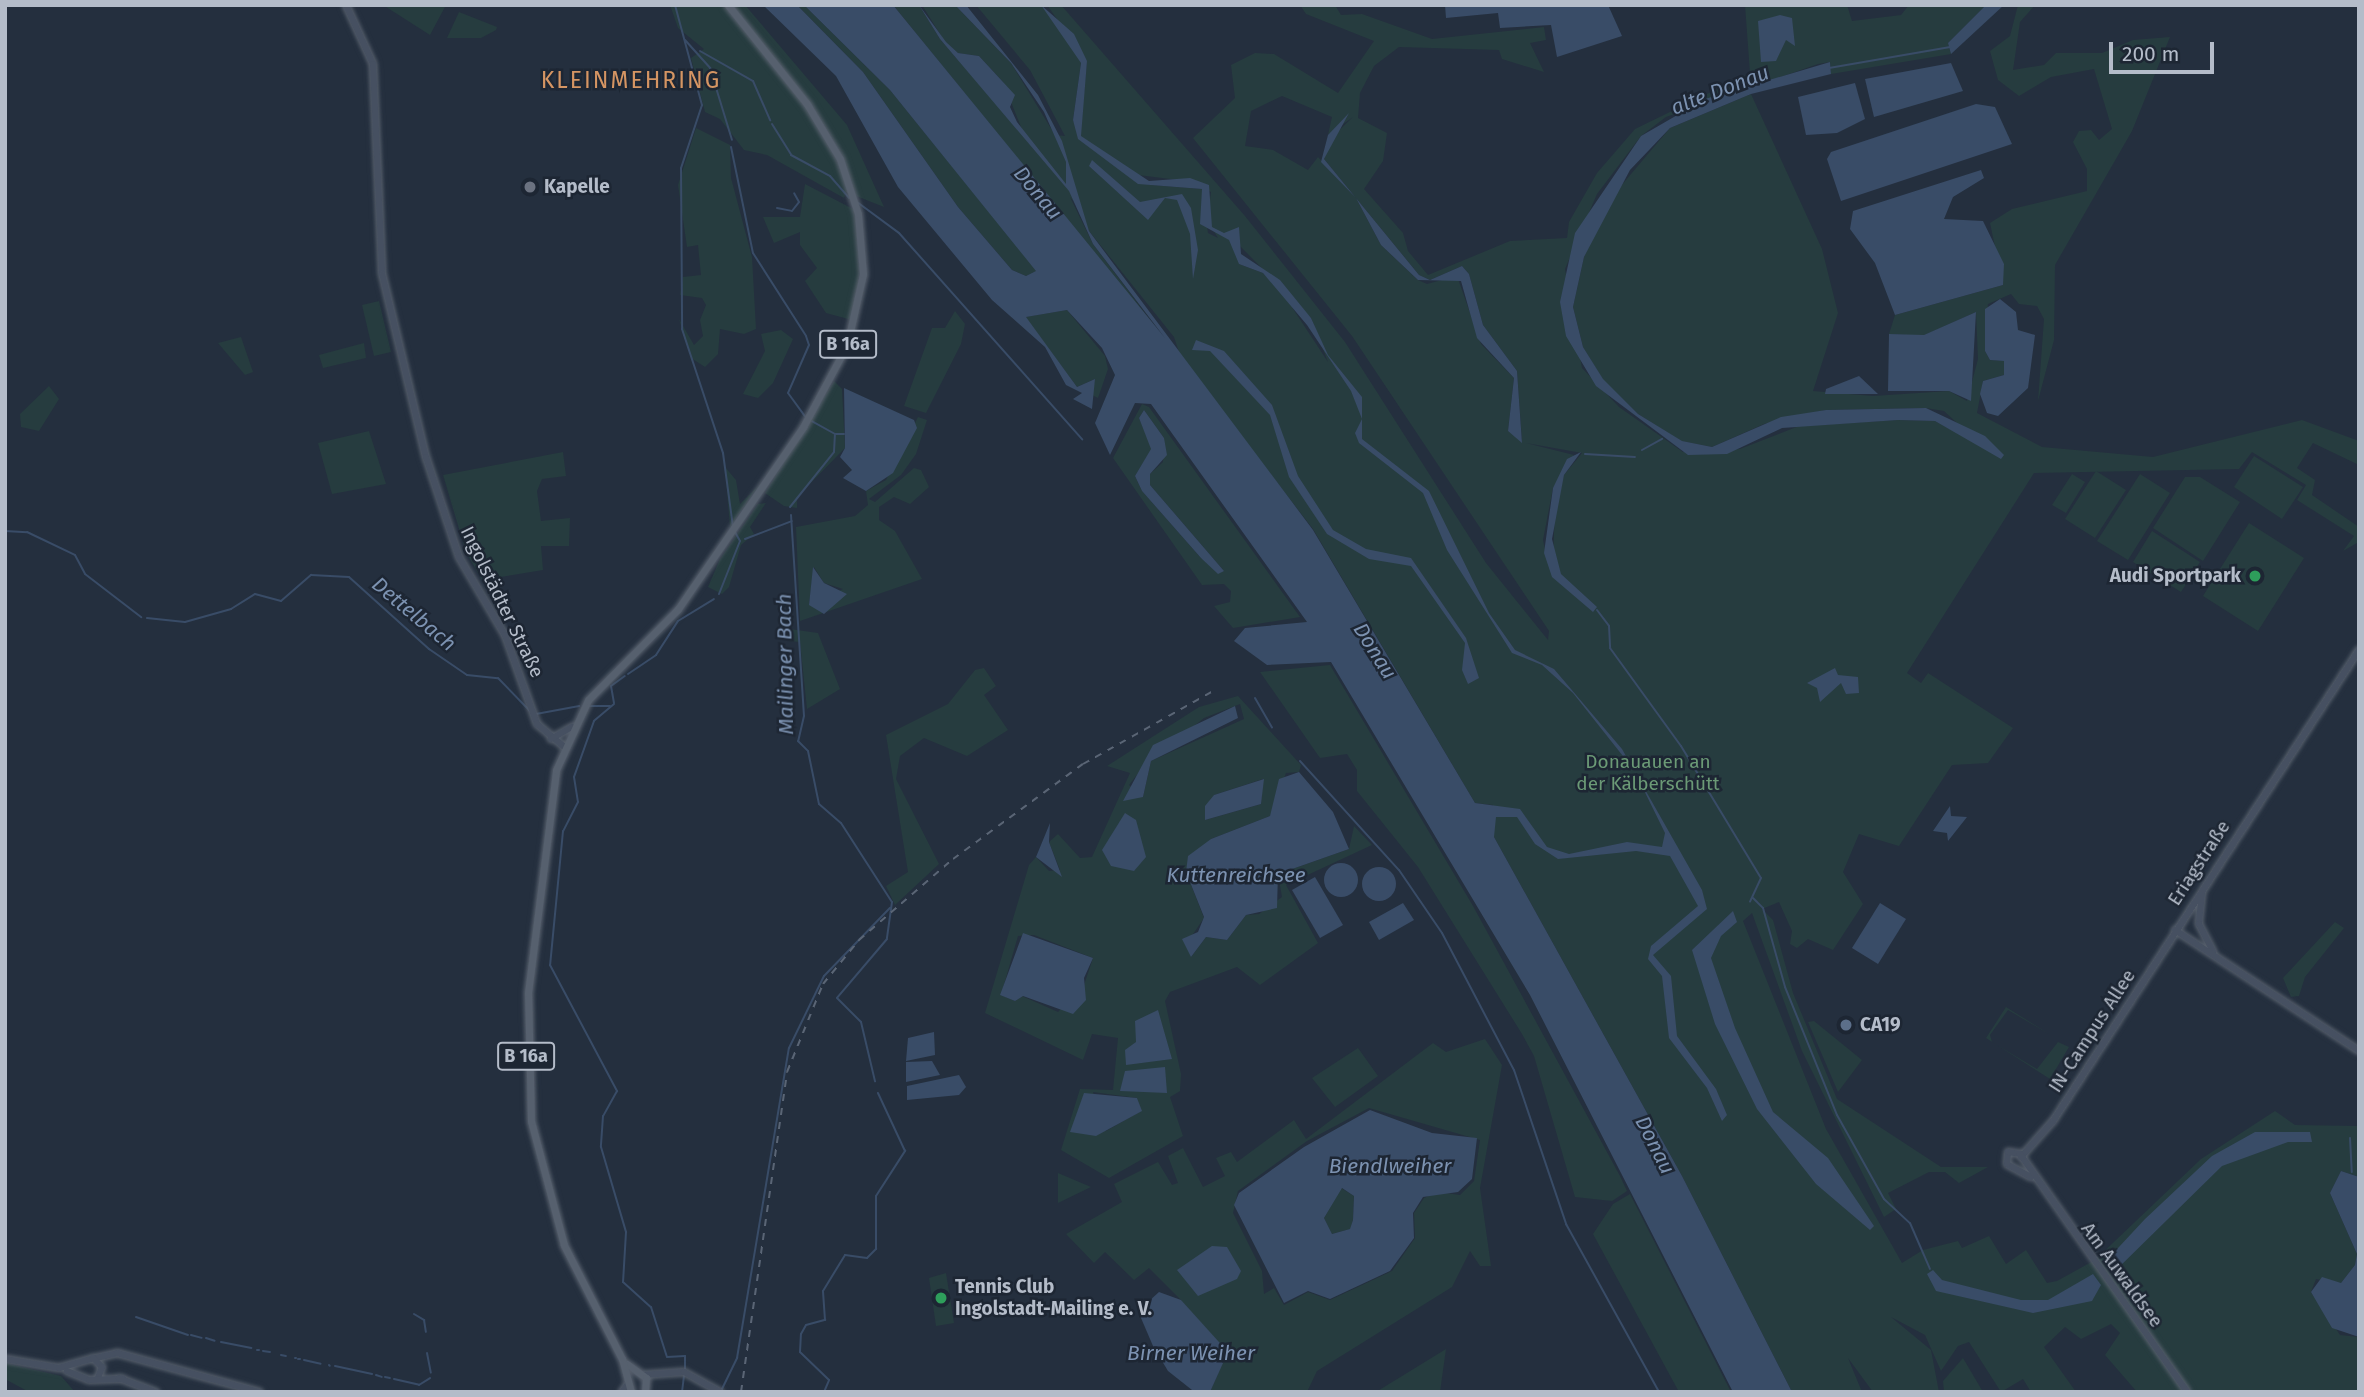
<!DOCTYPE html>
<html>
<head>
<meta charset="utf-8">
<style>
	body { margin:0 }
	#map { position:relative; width:2364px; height:1397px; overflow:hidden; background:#242f3e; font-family:"Fira Sans",sans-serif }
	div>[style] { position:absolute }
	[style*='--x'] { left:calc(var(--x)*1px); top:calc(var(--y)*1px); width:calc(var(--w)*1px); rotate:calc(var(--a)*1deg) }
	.green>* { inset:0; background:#263c3f }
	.water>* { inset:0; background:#394c67 }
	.round { border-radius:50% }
	.stream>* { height:2px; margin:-1px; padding:0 1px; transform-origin:1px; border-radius:1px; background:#394c67 }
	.roads { filter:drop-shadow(0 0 2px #565f6c) drop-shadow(0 0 2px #565f6c) }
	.secondary>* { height:6px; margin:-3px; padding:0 3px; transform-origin:3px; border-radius:3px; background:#465061 }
	.primary>* { height:7px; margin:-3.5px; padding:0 3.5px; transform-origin:3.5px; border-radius:3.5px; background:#56606e }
	.rail>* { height:2px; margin-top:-1px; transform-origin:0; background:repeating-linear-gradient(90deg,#5a6575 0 7px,transparent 0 14px) }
	.dots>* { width:19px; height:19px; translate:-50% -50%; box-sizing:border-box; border:4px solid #1d2633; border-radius:50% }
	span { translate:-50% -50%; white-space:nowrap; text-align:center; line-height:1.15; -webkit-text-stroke:5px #1d2633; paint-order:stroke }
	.shield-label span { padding:2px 5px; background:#1d2633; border:2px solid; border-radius:5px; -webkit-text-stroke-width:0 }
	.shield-label { font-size:18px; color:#b4bcc9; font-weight:700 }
	.poi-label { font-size:19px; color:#b4bcc9; font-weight:700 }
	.left { translate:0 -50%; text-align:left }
	.right { translate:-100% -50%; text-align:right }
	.street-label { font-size:19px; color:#b4bcc9 }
	.park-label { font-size:19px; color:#6b9a76 }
	.water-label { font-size:21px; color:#7c92b1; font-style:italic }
	.quarter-label { font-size:23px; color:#d59563; letter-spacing:2px }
	.frame { position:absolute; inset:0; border:7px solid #b4bcc9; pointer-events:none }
	.scale { position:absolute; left:2109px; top:42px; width:105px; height:32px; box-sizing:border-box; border:4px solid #b4bcc9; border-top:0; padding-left:9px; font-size:21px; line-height:24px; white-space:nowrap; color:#b4bcc9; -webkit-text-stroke:5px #1d2633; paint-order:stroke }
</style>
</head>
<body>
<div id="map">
	<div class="green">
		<i style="clip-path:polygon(383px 5px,446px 5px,430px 35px)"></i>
		<i style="clip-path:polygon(670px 5px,745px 5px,847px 125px,884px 207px,846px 192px,844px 198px,767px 155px,744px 150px,720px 119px,705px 112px,691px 58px,704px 49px,678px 28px)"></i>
		<i style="clip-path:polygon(797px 5px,804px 5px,890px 90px,1037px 271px,1026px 276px,1012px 270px,958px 207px,863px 72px)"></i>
		<i style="clip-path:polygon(evenodd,893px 5px,919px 5px,940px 39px,1025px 137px,1003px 82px,979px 56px,958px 53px,945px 42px,922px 5px,955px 5px,1011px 63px,1055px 135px,1065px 136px,1030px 70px,976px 5px,1041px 5px,1070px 39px,1081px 63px,1073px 120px,1080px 134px,1087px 61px,1047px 5px,1061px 5px,1245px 216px,1345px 342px,1486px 563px,1548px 640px,1549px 631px,1352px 336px,1193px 138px,1235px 98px,1231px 65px,1255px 53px,1274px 54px,1338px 93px,1374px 41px,1306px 14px,1300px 5px,1335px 5px,1341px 15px,1362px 14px,1432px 39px,1544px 27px,1546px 40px,1530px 43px,1544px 72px,1502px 59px,1499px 50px,1399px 47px,1374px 66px,1360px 93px,1358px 118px,1387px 133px,1383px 161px,1364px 189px,1403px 233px,1408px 251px,1428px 275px,1510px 241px,1567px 238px,1569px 222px,1597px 173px,1635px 129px,1750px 73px,1745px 5px,1847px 5px,1852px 21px,1901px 15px,1909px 5px,1986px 5px,1948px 43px,1951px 54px,1831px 74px,1830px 62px,1818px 64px,1666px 117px,1641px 136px,1597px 194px,1565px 269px,1582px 368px,1619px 407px,1683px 452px,1740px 449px,1799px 426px,1898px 420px,1935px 421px,1982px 446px,1944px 411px,1926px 408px,1826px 410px,1764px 424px,1712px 447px,1681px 441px,1638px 414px,1603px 380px,1583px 347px,1573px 307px,1584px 257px,1609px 200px,1670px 128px,1751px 94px,1822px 249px,1838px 313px,1813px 391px,1873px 396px,1949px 391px,1967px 401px,1978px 359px,1976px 312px,1923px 336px,1889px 334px,1895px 315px,2003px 285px,1990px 223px,2012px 209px,2087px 191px,2087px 169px,2073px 142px,2079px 131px,2091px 130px,2099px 140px,2112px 129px,2094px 69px,2051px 77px,2019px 96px,1998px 80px,1990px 51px,2010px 36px,2018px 5px,2035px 5px,2020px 22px,2013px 70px,2044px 65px,2056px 53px,2102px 53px,2133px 40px,2170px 37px,2132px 131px,2055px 265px,2054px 340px,2038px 401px,2044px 319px,2037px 306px,2019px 304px,2011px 294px,1988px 304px,1985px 351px,1990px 360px,2004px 361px,2004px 375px,1983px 381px,1977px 413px,2042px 447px,2153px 457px,2302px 420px,2359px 441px,2359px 465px,2313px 443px,2297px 468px,2315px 480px,2312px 495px,2359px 527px,2357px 543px,2343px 551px,2354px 536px,2297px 500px,2306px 485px,2252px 452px,2239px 469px,2034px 473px,1907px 673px,1921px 683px,1928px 673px,2013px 728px,1988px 763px,1952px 765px,1899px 846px,1859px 834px,1843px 872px,1863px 904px,1833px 950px,1808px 939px,1797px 948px,1790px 944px,1792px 931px,1779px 902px,1762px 909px,1773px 920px,1793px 993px,1837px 1099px,1941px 1167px,1988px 1167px,1959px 1183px,1945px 1172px,1929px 1172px,1888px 1193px,1896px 1209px,1884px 1217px,1802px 1051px,1752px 913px,1743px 921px,1826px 1129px,1902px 1263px,1923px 1250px,1958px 1241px,1962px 1248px,1989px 1236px,2006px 1264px,2026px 1250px,2047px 1283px,2057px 1281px,2095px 1260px,2201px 1159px,2275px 1111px,2295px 1125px,2359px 1126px,2359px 1177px,2341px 1171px,2330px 1193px,2357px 1254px,2355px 1265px,2341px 1283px,2316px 1279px,2311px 1292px,2340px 1335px,2359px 1337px,2359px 1392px,2191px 1392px,2114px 1287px,2183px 1392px,2137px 1392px,2105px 1355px,2120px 1333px,2111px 1324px,2081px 1339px,2065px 1327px,2044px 1347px,2076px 1392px,2031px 1392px,2023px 1379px,2001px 1392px,1969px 1342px,1958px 1346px,1941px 1371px,1925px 1335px,1891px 1317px,1931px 1350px,1939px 1392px,1873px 1392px,1848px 1358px,1862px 1392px,1792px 1392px,1682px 1176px,1494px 837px,1493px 805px,1475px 803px,1313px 529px,1181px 358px,1174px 337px,1089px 231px,1079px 208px,1070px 197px,1093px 244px,1166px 341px,893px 5px,1282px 96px,1332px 117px,1328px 135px,1353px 117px,1333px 136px,1324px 159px,1419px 275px,1430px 280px,1462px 266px,1469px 274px,1483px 325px,1517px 371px,1522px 441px,1508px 431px,1514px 378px,1481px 344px,1457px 276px,1427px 284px,1418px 280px,1381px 245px,1356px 198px,1318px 157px,1308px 170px,1273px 150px,1245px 146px,1251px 111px,1282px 96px,893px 5px,1138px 175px,1194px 182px,1211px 192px,1207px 220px,1218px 238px,1208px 233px,1202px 189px,1152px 185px,1138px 175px,893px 5px,1238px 244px,1311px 318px,1328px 362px,1280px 289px,1263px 273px,1239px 264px,1238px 244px,893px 5px,1526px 443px,1582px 453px,1564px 475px,1555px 511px,1553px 557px,1560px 571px,1548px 563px,1543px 540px,1553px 488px,1574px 455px,1526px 443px)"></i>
		<i style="clip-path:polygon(459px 12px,497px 27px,496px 30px,481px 38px,447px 38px)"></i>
		<i style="clip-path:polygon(696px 128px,730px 145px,731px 178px,752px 257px,756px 329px,744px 334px,720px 329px,718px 354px,705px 367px,691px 358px,679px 319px,694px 345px,703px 336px,700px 320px,706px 305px,702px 298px,680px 295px,683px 277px,701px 275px,698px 245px,687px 247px,678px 185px)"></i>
		<i style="clip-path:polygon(805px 184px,855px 210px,861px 265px,852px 320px,826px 313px,805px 281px,817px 268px,800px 245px,800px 232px,774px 243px,763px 217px,800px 217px)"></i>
		<i style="clip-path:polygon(379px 301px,391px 352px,374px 356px,362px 305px)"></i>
		<i style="clip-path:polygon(1067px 310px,1105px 356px,1108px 369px,1098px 398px,1092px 395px,1095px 379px,1077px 387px,1025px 317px)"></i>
		<i style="clip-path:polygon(955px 311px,965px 324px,961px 344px,926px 413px,904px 406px,932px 328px,945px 328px)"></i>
		<i style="clip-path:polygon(781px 330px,793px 339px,773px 383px,758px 398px,743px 394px,765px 351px,761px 334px)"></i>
		<i style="clip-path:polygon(241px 337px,253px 372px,245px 375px,218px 343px)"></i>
		<i style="clip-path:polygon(364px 343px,366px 358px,323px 368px,319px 355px)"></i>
		<i style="clip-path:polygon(834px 381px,842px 389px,845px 448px,797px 497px,797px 508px,784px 506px,765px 493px)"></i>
		<i style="clip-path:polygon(49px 386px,59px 399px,39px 431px,21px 427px,20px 414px)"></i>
		<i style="clip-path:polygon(evenodd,1142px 404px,1149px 407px,1300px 617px,1233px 628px,1214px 606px,1230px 602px,1231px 591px,1224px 584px,1202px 585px,1113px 458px,1142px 404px,1144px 410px,1164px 438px,1163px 462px,1150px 474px,1150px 485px,1224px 571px,1201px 558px,1142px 491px,1135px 476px,1152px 449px,1139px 418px,1144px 410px)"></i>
		<i style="clip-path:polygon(evenodd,918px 417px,927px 420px,916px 454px,901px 475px,869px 499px,875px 502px,914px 468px,921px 470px,929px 487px,910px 504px,894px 497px,879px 507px,879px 520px,895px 531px,922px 579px,800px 621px,796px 527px,855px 516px,868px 505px,866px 491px,886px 480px,918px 417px,814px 567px,824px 583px,843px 589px,809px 604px,814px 567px)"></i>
		<i style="clip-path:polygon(369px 431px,386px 484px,332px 494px,318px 443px)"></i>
		<i style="clip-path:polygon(563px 452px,566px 476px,542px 479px,537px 491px,541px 521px,570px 518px,569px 546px,541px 546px,543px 570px,482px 580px,466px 552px,443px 475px)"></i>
		<i style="clip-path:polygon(2254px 456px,2303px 487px,2282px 519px,2234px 487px)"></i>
		<i style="clip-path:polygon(725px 467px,736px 480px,740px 504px,759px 485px,730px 527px)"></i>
		<i style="clip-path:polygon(2096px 471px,2126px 490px,2095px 538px,2065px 519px)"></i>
		<i style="clip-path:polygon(2072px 474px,2085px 482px,2066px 513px,2052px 505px)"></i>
		<i style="clip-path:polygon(2140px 474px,2170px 493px,2128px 560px,2097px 541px)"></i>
		<i style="clip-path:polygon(2185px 477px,2200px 477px,2240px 502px,2203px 561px,2153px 528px)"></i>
		<i style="clip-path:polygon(766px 503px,750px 527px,754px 534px,741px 545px,729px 587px,722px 594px,708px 587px,720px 559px,758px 504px)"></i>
		<i style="clip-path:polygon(2249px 523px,2304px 558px,2258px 631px,2203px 596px)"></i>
		<i style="clip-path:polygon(2152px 531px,2200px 562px,2181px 592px,2133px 562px)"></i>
		<i style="clip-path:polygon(790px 629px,818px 633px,840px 689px,807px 709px,800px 642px,789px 641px)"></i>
		<i style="clip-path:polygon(1330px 665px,1473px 906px,1620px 1176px,1627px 1191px,1612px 1201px,1575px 1197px,1534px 1056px,1522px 1034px,1418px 867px,1357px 791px,1357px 770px,1347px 754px,1320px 758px,1260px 672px)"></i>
		<i style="clip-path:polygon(984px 668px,996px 686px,984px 695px,1008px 730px,967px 756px,924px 738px,900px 756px,896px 779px,939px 864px,895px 905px,886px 886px,908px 872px,886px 735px,948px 704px,975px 670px)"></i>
		<i style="clip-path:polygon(evenodd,1238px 696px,1301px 765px,1299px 772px,1286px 773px,1270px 816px,1211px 839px,1186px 872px,1204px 918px,1189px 940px,1191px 957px,1206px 937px,1227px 940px,1246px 915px,1259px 914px,1282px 897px,1278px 874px,1349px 849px,1354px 826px,1372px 845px,1286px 885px,1318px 943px,1260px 985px,1237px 967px,1170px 992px,1165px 1001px,1181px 1074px,1180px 1091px,1170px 1097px,1183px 1136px,1109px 1178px,1061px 1150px,1080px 1089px,1113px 1090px,1118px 1038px,1092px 1034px,1083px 1060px,985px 1013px,1029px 865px,1036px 857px,1049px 871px,1060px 870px,1049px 842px,1058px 834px,1080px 858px,1092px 857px,1130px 773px,1107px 766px,1199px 707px,1238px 696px,1240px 704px,1244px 719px,1151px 761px,1143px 797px,1129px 785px,1143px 767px,1204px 718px,1240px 704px,1238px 696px,1263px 779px,1261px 804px,1205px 820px,1214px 795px,1263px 779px,1238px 696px,1034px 935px,1093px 958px,1084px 985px,1058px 1012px,1022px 996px,1015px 1001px,1001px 995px,1018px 936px,1034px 935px,1238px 696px,1093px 1092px,1137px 1098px,1141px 1111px,1106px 1131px,1093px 1092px)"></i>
		<i style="clip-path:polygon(2335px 922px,2344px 928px,2305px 977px,2299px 996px,2291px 997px,2283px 978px)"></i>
		<i style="clip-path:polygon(2006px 1007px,2049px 1034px,2008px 1010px,1990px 1035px,1992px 1042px,2037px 1069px,2058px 1042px,2069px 1047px,2050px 1079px,1986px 1038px)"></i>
		<i style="clip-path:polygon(1814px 1021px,1862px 1060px,1838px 1092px,1808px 1022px)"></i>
		<i style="clip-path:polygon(evenodd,1485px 1039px,1502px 1065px,1480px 1188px,1491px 1266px,1480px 1266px,1470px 1251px,1452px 1287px,1317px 1371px,1307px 1392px,1210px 1392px,1219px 1371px,1181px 1300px,1149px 1268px,1134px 1280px,1105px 1252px,1094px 1263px,1066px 1234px,1122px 1202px,1114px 1184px,1158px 1162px,1172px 1185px,1178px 1183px,1168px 1156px,1183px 1148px,1203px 1187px,1225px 1176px,1216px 1158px,1231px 1152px,1237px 1162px,1294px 1120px,1306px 1139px,1433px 1043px,1446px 1052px,1485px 1039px,1369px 1108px,1480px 1140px,1474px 1181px,1460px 1195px,1438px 1192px,1424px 1198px,1414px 1213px,1415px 1238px,1392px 1271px,1330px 1300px,1308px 1292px,1284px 1305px,1274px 1288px,1264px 1294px,1262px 1271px,1233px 1213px,1238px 1191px,1307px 1141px,1369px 1108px)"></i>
		<i style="clip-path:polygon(1358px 1048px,1378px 1076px,1335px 1107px,1312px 1078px)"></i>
		<i style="clip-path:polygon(1058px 1173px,1091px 1187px,1058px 1203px)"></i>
		<i style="clip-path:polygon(1341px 1188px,1354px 1196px,1353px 1220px,1351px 1229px,1332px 1234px,1324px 1218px)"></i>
		<i style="clip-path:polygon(1630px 1194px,1731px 1392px,1679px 1392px,1593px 1234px,1613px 1204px)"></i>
		<i style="clip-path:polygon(946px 1273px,954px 1323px,936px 1326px,929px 1278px)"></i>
		<i style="clip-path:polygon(1446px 1349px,1440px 1392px,1376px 1392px)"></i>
		<i style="clip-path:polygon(1963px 1358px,1983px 1392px,1944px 1392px,1943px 1381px)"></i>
		<i style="clip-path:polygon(5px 1363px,61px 1376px,75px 1392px,29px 1392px,5px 1379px)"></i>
	</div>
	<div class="water">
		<i style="clip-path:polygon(763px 5px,797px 5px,863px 72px,958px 207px,1012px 270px,1026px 276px,1036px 271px,890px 90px,804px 5px,893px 5px,1165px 338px,1093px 244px,1069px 191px,940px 39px,919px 5px,946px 42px,958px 53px,979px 56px,1015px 95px,1010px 107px,1017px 122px,1066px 184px,1066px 162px,1044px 112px,1011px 63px,955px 5px,966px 5px,1038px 95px,1062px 141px,1089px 231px,1313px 530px,1475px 803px,1520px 809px,1547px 847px,1569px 854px,1627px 842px,1662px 847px,1665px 833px,1634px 770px,1573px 693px,1542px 665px,1512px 653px,1447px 550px,1423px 493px,1359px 443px,1355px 433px,1362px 419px,1351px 391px,1307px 325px,1263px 273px,1239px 264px,1229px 240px,1200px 224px,1202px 189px,1138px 184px,1078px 139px,1073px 120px,1081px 63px,1041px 5px,1074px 34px,1087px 61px,1081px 136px,1149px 181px,1190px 178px,1209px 185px,1212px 227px,1224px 233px,1239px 227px,1241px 254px,1280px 280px,1311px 318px,1328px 355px,1362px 397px,1362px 439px,1429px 491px,1489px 613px,1515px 650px,1554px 669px,1622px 749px,1702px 890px,1707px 909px,1653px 955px,1671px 976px,1677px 1036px,1716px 1089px,1727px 1115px,1722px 1121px,1707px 1088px,1669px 1038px,1662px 976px,1648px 959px,1651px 946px,1698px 906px,1670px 856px,1636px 851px,1558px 859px,1535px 844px,1517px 817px,1496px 817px,1494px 837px,1682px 1176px,1792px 1392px,1733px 1392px,1530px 995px,1331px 662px,1267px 665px,1234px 641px,1245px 628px,1307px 622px,1151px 404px,1135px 403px,1110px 455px,1095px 423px,1115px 375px,1102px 348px,1067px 310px,1026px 317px,1077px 387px,1095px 379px,1092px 409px,1073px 399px,1082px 393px,1066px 385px,1045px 347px,992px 300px,898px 187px,836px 76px)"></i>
		<i style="clip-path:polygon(1445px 5px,1608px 5px,1622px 36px,1557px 57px,1551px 25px,1500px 28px,1498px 13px,1446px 18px)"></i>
		<i style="clip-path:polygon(1986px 5px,2004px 5px,1951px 54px,1948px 43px)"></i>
		<i style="clip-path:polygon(1780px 15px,1792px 18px,1795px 46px,1786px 40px,1776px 61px,1761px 62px,1758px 21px)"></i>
		<i style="clip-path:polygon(1830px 62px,1831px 74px,1751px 94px,1670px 128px,1630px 170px,1584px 257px,1573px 307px,1583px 347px,1603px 379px,1638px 414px,1682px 441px,1712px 447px,1781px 417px,1826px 410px,1926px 408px,1985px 436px,2004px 455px,2001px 459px,1935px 421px,1898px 420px,1782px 428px,1727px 454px,1688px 455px,1596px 386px,1566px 336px,1560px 302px,1575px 233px,1641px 136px,1705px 99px)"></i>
		<i style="clip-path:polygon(1951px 63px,1963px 91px,1874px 117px,1865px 79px)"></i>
		<i style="clip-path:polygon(1855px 83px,1865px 119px,1837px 133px,1806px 135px,1798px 97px)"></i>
		<i style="clip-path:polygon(1976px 104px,1995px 107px,2012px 144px,1841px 201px,1827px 159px,1831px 152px)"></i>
		<i style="clip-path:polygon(1349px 113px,1324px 159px,1419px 275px,1430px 280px,1462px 266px,1469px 274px,1483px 325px,1517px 371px,1522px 443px,1508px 431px,1514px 378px,1477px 338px,1461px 281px,1418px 280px,1381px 245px,1356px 198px,1321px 162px,1328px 135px)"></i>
		<i style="clip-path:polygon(1092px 160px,1140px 202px,1182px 194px,1191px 208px,1198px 250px,1193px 279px,1190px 234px,1177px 200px,1165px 198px,1148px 220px,1089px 166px)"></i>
		<i style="clip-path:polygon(1981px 170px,1984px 178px,1953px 197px,1944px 219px,1983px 221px,2004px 264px,2003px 285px,1895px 315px,1875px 263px,1850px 229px,1853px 211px)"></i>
		<i style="clip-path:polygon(2000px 299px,2016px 312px,2018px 330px,2035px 335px,2028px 388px,1998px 416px,1987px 413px,1980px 394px,1983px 381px,2004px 375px,2004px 361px,1990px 360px,1985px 351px,1985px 309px)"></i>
		<i style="clip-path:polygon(1976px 312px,1971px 401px,1949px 391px,1888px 391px,1889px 334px,1924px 335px)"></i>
		<i style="clip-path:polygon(1196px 340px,1224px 351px,1272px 405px,1298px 476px,1333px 530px,1366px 549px,1411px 558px,1466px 638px,1479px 678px,1468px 684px,1462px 670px,1465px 643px,1411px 566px,1369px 559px,1327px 534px,1289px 477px,1270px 415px,1210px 351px,1192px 350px)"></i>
		<i style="clip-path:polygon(1859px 376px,1878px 394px,1825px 394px,1826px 389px)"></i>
		<i style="clip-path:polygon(844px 388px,914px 420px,917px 428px,893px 473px,866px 491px,843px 478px,852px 470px,840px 457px,845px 448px)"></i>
		<i style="clip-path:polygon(1144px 410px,1164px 438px,1167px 455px,1150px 474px,1150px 485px,1224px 571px,1218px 574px,1201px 558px,1142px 491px,1135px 476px,1151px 449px,1139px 418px)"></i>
		<i style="clip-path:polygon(1581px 452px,1564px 475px,1552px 539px,1561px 574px,1597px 607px,1593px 612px,1552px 577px,1544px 553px,1553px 488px,1567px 459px)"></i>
		<i style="clip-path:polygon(813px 567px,824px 583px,847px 594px,824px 614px,809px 605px)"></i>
		<i style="clip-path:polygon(1835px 668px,1838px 675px,1858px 677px,1859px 693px,1846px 694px,1841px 683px,1820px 702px,1817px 688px,1807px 683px)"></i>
		<i style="clip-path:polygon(1235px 706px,1238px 718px,1151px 761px,1143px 797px,1123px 801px,1153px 745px)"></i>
		<i style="clip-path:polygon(1299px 772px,1333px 812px,1349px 849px,1278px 874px,1277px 908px,1246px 915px,1227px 940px,1206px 937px,1191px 957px,1182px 939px,1198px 932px,1204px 917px,1186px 872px,1188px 856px,1211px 839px,1270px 816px,1279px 779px)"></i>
		<i style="clip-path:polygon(1264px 779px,1261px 804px,1205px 820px,1205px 806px,1214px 795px)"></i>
		<i style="clip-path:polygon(1950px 806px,1951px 816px,1967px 817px,1948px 841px,1947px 833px,1933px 831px)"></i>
		<i style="clip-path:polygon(1125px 813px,1136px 820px,1146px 857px,1134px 871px,1111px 866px,1102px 850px)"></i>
		<i style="clip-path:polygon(1050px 823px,1049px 842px,1062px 877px,1036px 857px)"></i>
		<i class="round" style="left:1324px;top:863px;width:34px;height:34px"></i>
		<i class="round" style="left:1362px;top:867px;width:34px;height:34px"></i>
		<i style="clip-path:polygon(1315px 877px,1343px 925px,1320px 938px,1292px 890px)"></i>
		<i style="clip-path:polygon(1403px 903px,1414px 920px,1379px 940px,1369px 922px)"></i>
		<i style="clip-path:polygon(1880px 903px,1906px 919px,1878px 964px,1852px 948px)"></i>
		<i style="clip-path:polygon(1733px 911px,1737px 922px,1721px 936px,1711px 958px,1735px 1028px,1773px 1112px,1828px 1158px,1874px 1226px,1870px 1230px,1816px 1184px,1757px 1109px,1715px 1024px,1692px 950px)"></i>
		<i style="clip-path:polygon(1023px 933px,1093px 958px,1084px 978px,1086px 1000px,1073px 1014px,1023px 996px,1015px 1001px,1000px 995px)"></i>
		<i style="clip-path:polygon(1158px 1010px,1172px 1059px,1126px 1065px,1125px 1050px,1136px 1042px,1135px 1021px)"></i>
		<i style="clip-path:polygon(934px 1032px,935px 1055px,906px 1061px,908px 1038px)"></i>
		<i style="clip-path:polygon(932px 1061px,940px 1075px,906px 1082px,906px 1062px)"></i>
		<i style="clip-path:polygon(1165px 1067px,1167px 1093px,1120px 1091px,1125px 1071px)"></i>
		<i style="clip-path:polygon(959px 1075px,966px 1087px,959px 1095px,907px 1100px,907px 1086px)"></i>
		<i style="clip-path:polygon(1084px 1093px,1137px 1098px,1142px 1111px,1096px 1136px,1070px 1132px)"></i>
		<i style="clip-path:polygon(evenodd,1370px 1110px,1432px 1133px,1477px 1138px,1472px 1179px,1458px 1192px,1423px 1197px,1413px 1213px,1414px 1238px,1390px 1271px,1330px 1299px,1308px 1291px,1284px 1303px,1234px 1205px,1239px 1193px,1304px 1147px,1370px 1110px,1342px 1188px,1354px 1196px,1353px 1220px,1350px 1229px,1332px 1234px,1324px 1218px,1342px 1188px)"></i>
		<i style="clip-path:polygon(2255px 1132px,2310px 1132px,2312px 1142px,2288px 1142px,2222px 1166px,2113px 1273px,2105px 1262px,2145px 1219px,2212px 1156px)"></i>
		<i style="clip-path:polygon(2341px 1171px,2359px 1177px,2359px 1337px,2332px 1328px,2311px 1292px,2322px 1277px,2341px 1283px,2355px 1265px,2357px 1254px,2330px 1193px)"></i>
		<i style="clip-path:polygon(1212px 1246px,1227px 1247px,1241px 1271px,1237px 1279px,1198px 1296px,1177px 1270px)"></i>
		<i style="clip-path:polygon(1933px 1270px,1942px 1280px,2021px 1300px,2048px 1300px,2093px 1274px,2101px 1285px,2092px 1301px,2033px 1313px,1936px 1291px,1927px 1274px)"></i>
		<i style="clip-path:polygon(1159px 1292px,1181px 1300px,1228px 1352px,1210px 1392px,1192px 1390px,1168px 1371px,1153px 1346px,1138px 1311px)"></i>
	</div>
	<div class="stream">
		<i style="--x:675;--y:5;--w:104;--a:74.9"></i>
		<i style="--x:702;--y:105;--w:66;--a:108.4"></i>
		<i style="--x:681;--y:168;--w:161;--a:89.6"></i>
		<i style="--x:682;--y:329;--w:131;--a:71.7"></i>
		<i style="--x:723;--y:453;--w:75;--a:82.3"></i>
		<i style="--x:685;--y:40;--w:38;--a:48"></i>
		<i style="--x:710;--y:68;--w:75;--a:73"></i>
		<i style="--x:700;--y:51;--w:61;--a:29.5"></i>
		<i style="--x:753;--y:81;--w:43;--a:66.4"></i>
		<i style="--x:1829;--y:68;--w:123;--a:-9.8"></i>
		<i style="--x:772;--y:124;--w:36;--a:58"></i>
		<i style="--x:791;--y:155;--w:44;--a:28.3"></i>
		<i style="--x:830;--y:176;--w:29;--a:49"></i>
		<i style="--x:731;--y:147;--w:108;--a:78.3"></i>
		<i style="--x:753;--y:253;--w:98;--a:57.4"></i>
		<i style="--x:806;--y:336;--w:9;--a:72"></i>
		<i style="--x:809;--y:345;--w:52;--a:113.6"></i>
		<i style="--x:788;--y:393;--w:29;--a:54"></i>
		<i style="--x:857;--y:202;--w:52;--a:36.4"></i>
		<i style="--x:899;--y:233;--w:276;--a:48.4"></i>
		<i style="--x:777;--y:208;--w:15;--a:11"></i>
		<i style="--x:792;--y:211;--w:11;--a:-52"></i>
		<i style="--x:799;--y:202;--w:10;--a:-119"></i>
		<i style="--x:835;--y:434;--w:9;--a:0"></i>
		<i style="--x:1642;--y:450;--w:23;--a:-29"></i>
		<i style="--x:1585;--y:454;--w:50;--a:3.4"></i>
		<i style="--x:790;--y:507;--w:70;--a:-51.3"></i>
		<i style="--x:834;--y:452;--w:18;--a:-87"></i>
		<i style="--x:835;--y:434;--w:26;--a:-151"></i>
		<i style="--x:791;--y:515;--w:201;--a:86.3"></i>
		<i style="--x:804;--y:716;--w:26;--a:103"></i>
		<i style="--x:798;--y:741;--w:14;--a:45"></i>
		<i style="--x:808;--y:751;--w:54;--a:78.3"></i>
		<i style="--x:819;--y:804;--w:29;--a:41"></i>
		<i style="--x:841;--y:823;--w:94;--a:57.2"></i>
		<i style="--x:892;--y:902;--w:37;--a:98"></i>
		<i style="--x:887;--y:939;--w:77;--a:130.3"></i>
		<i style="--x:837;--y:998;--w:34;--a:45"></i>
		<i style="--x:861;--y:1022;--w:61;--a:76.7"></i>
		<i style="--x:5;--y:531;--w:22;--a:3"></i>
		<i style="--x:27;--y:532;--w:53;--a:25.6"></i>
		<i style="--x:75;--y:555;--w:21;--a:62"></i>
		<i style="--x:85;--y:574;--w:71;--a:37.5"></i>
		<i style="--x:745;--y:539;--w:50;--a:-21"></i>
		<i style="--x:719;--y:594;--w:57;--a:-68.4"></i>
		<i style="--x:740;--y:541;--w:10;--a:-119"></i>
		<i style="--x:1597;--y:610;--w:20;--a:53"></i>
		<i style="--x:1609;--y:626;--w:22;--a:87"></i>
		<i style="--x:1610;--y:648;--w:121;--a:54.1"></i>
		<i style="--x:1681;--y:746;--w:154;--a:58.8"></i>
		<i style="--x:1761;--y:878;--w:26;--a:115"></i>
		<i style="--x:147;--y:618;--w:38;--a:6"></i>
		<i style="--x:185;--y:622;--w:48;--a:-15.8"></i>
		<i style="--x:231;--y:609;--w:28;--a:-32"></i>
		<i style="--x:255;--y:594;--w:27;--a:15"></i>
		<i style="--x:281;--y:601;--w:40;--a:-41"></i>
		<i style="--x:311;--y:575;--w:38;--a:3"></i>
		<i style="--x:349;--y:577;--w:108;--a:42"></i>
		<i style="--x:429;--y:649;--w:46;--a:34.4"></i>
		<i style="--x:467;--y:675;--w:31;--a:6"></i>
		<i style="--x:498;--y:678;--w:47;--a:45.9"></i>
		<i style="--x:628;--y:674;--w:34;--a:-34"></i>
		<i style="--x:656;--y:655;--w:40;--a:-57.1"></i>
		<i style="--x:678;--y:621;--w:42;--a:-31.4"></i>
		<i style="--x:1255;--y:698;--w:34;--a:60"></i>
		<i style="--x:614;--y:703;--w:17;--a:-100"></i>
		<i style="--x:611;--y:686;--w:17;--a:-36"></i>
		<i style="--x:614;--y:704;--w:26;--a:140"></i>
		<i style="--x:594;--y:721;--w:59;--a:109.7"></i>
		<i style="--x:574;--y:777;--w:25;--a:81"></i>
		<i style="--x:578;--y:802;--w:33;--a:117"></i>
		<i style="--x:563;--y:831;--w:135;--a:95.5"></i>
		<i style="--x:550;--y:965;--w:143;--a:62"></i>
		<i style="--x:617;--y:1091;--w:29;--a:119"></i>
		<i style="--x:603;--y:1116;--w:31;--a:94"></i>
		<i style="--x:601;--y:1147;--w:89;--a:73.6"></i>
		<i style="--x:626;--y:1232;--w:50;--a:93.4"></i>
		<i style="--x:623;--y:1282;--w:38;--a:42"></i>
		<i style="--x:651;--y:1307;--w:52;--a:72.3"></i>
		<i style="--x:667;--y:1357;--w:18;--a:-3"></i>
		<i style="--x:685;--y:1356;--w:14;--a:90"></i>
		<i style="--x:588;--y:706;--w:22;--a:0"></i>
		<i style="--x:536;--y:714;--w:44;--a:-10.5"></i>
		<i style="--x:1300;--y:761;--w:147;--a:47.8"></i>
		<i style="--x:1399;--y:870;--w:76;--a:55.7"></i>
		<i style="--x:1442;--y:933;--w:155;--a:62.3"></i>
		<i style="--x:1514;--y:1070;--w:163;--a:71.3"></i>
		<i style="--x:1566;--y:1224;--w:192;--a:61"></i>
		<i style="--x:1753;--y:898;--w:14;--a:45"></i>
		<i style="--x:1763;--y:908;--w:82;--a:74.4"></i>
		<i style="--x:1785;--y:987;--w:138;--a:67.9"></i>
		<i style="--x:1837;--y:1115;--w:96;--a:60.8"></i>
		<i style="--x:1884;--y:1199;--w:35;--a:43"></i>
		<i style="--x:1910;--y:1223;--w:50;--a:66.5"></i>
		<i style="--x:2350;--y:1138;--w:34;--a:87"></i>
		<i style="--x:414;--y:1314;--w:12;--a:31"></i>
		<i style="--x:424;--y:1320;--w:12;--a:81"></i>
		<i style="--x:136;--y:1317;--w:55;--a:19.1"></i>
		<i style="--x:191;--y:1335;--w:11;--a:15"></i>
		<i style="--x:206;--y:1338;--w:9;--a:18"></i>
		<i style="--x:221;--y:1342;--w:31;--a:11"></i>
		<i style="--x:257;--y:1350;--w:2;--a:0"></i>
		<i style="--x:263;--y:1351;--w:7;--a:8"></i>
		<i style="--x:427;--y:1353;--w:20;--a:79"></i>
		<i style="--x:281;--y:1355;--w:5;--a:11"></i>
		<i style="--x:295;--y:1358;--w:1;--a:0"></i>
		<i style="--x:298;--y:1359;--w:2;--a:0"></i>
		<i style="--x:304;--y:1360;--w:17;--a:13"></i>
		<i style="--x:329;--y:1365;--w:1;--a:45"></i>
		<i style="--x:335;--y:1366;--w:38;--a:12"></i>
		<i style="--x:376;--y:1375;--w:6;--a:18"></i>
		<i style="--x:385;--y:1377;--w:5;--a:11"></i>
		<i style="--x:394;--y:1379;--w:26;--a:13"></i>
		<i style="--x:419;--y:1385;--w:13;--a:-32"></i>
		<i style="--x:721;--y:1391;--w:37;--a:-64"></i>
		<i style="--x:737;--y:1358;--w:314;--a:-80.5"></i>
		<i style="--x:789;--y:1048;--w:80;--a:-64.1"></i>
		<i style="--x:824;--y:976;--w:95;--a:-45.9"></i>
		<i style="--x:682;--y:1392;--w:17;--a:-83"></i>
		<i style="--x:824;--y:1392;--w:13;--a:-67"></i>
		<i style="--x:829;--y:1380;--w:40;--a:-136"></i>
		<i style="--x:800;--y:1352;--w:18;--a:-87"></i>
		<i style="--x:801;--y:1334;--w:10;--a:-61"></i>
		<i style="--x:806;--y:1325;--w:20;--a:-15"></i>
		<i style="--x:825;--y:1320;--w:29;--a:-94"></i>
		<i style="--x:823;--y:1291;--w:42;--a:-58.6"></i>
		<i style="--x:845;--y:1255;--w:22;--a:8"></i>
		<i style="--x:867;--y:1258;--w:13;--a:-45"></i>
		<i style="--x:876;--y:1249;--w:53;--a:-90"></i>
		<i style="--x:876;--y:1196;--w:54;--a:-57.2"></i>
		<i style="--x:905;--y:1151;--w:64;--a:-115"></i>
	</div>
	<div class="roads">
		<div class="secondary">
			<i style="--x:346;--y:5;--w:65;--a:65.4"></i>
			<i style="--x:373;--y:64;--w:209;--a:87.5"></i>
			<i style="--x:382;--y:273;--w:189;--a:76.6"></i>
			<i style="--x:426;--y:457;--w:105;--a:71.7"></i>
			<i style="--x:459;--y:557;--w:91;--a:59.5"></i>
			<i style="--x:505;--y:635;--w:95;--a:70.2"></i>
			<i style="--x:537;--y:724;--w:34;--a:40"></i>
			<i style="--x:551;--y:739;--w:24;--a:-30"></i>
			<i style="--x:2202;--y:893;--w:31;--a:96"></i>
			<i style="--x:2199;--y:924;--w:31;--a:63"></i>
			<i style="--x:2175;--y:930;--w:220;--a:33.3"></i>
			<i style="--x:2021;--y:1157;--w:48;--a:-48.4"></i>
			<i style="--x:2053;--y:1121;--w:562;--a:-56.99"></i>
			<i style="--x:2031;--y:1177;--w:27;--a:-152"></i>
			<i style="--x:2007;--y:1164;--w:12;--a:-85"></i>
			<i style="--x:2008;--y:1152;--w:12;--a:9"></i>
			<i style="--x:2020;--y:1154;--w:291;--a:54.9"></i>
			<i style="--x:96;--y:1358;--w:22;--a:-13"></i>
			<i style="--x:117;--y:1353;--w:148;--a:15.3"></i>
			<i style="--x:5;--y:1359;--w:55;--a:9.5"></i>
			<i style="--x:59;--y:1368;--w:35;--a:-16"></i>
			<i style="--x:93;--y:1358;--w:13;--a:45"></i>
			<i style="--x:102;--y:1367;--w:12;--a:110"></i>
			<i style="--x:67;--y:1371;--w:24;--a:22"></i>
			<i style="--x:89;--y:1380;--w:34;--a:-2"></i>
			<i style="--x:642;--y:1375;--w:42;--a:-4.1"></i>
			<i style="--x:684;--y:1372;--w:41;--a:29.1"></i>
			<i style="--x:119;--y:1378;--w:40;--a:21"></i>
			<i style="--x:622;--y:1392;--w:10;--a:-53"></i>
		</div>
		<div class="primary">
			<i style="--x:627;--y:1364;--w:24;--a:36"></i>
			<i style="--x:646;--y:1378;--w:14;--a:94"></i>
			<i style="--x:631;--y:1392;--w:34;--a:-105"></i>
			<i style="--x:622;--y:1359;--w:128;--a:-117"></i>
			<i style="--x:564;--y:1245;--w:128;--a:-104.9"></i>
			<i style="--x:531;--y:1121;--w:128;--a:-91.3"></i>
			<i style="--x:528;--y:993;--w:225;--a:-82.8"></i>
			<i style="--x:556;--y:770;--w:77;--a:-65.4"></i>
			<i style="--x:588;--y:700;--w:128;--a:-45.3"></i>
			<i style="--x:678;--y:609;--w:221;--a:-55.5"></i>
			<i style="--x:803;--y:427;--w:93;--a:-61.8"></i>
			<i style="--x:847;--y:345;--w:73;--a:-77.3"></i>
			<i style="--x:863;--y:274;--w:60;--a:-94.8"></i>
			<i style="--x:858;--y:214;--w:58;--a:-108.1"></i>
			<i style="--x:840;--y:159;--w:64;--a:-121"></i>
			<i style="--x:807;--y:104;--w:127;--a:-128.6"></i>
		</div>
	</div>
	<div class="rail">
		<i style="--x:741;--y:1392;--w:323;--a:-81.8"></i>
		<i style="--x:787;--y:1072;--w:95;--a:-67.8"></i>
		<i style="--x:823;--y:984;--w:57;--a:-50.7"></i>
		<i style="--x:859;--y:940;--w:124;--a:-40.8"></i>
		<i style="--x:953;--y:859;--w:161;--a:-36.2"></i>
		<i style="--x:1083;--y:764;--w:149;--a:-29.3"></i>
	</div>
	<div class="dots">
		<i style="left:530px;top:187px;background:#6b7280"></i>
		<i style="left:2255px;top:576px;background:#2e9e5b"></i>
		<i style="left:1846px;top:1025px;background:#5c6f8a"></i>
		<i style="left:941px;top:1298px;background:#2e9e5b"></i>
	</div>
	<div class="shield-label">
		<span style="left:848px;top:344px">B 16a</span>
		<span style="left:526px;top:1056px">B 16a</span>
	</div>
	<div class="poi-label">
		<span class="left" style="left:544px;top:187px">Kapelle</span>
		<span class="right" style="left:2241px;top:576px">Audi Sportpark</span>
		<span class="left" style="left:1860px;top:1025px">CA19</span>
		<span class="left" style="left:955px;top:1298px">Tennis Club<br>Ingolstadt-Mailing e. V.</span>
	</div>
	<div class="street-label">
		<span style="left:502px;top:602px;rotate:64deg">Ingolstädter Straße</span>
		<span style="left:2199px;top:863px;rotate:-57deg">Eriagstraße</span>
		<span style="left:2092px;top:1031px;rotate:-57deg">IN-Campus Allee</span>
		<span style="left:2122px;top:1275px;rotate:54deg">Am Auwaldsee</span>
	</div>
	<div class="park-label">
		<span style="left:1648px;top:773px">Donauauen an<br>der Kälberschütt</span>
	</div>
	<div class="water-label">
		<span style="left:1720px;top:90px;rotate:-21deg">alte Donau</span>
		<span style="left:1038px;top:193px;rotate:50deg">Donau</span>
		<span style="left:414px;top:614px;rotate:40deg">Dettelbach</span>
		<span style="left:1375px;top:651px;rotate:58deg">Donau</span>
		<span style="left:785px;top:664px;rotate:-91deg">Mailinger Bach</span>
		<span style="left:1236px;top:875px">Kuttenreichsee</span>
		<span style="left:1655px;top:1145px;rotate:63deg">Donau</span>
		<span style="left:1390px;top:1166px">Biendlweiher</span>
		<span style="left:1191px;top:1353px">Birner Weiher</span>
	</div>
	<div class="quarter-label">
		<span style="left:631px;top:80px">KLEINMEHRING</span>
	</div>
	<div class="frame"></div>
	<div class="scale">200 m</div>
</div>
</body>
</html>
